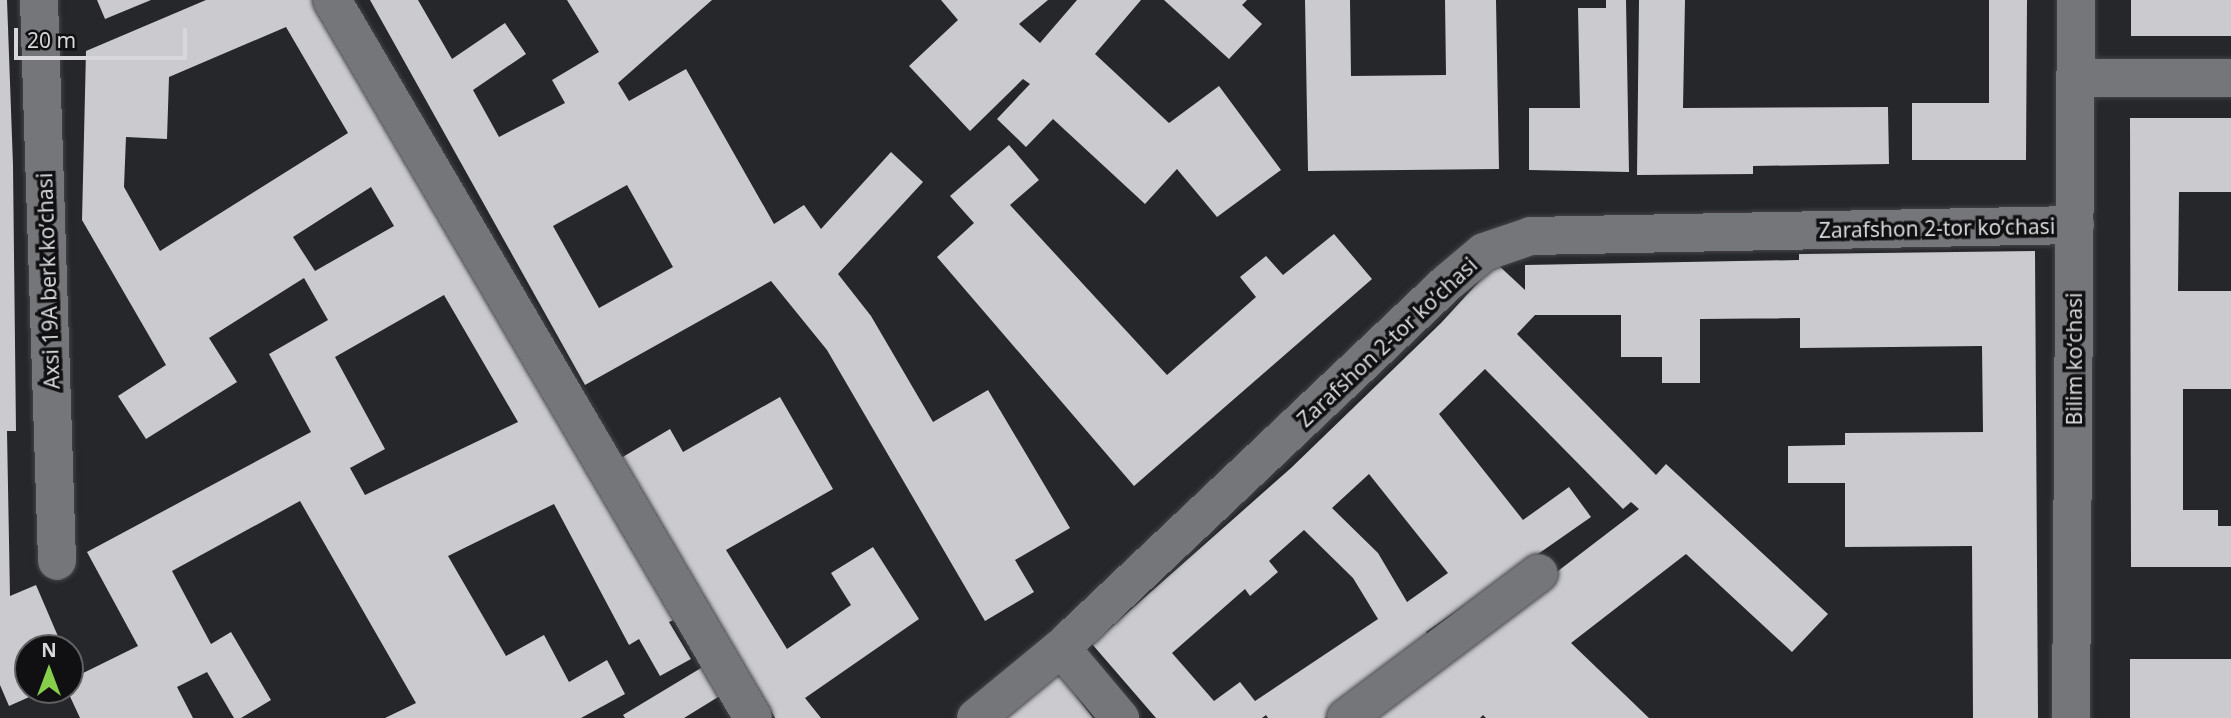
<!DOCTYPE html>
<html>
<head>
<meta charset="utf-8">
<style>
	body { margin:0 }
	#map { position:relative; width:2231px; height:718px; overflow:hidden; background:#26272b; font-family:"Noto Sans",sans-serif }
	div>[style] { position:absolute }
	[style*='--x'] { left:calc(var(--x)*1px); top:calc(var(--y)*1px); width:calc(var(--w)*1px); rotate:calc(var(--a)*1deg) }
	.building>* { inset:0; background:#cacacf }
	.roads { filter:drop-shadow(0 0 2px #434447) drop-shadow(0 0 2px #434447) }
	.street>* { height:38px; margin:-19px; padding:0 19px; transform-origin:19px; border-radius:19px; background:#75767a }
	span { translate:-50% -50%; white-space:nowrap; text-align:center; line-height:1.15; -webkit-text-stroke:7px #101012; paint-order:stroke }
	.street-label { font-size:21px; color:#d8d8db }
	.north { position:absolute; left:14px; top:634px; width:70px; height:70px; box-sizing:border-box; background:#101012; border:2px solid #606062; border-radius:50%; rotate:0deg; font-size:19px; font-weight:700; line-height:28px; text-align:center; color:#d8d8db }
	.north::after { content:''; display:block; margin:auto; width:24px; height:32px; background:#87cf4a; clip-path:polygon(50% 0,100% 100%,50% 72%,0 100%) }
	.scale { position:absolute; left:14px; top:28px; width:173px; height:32px; box-sizing:border-box; border:4px solid #d8d8db; border-top:0; padding-left:9px; font-size:21px; line-height:24px; white-space:nowrap; color:#d8d8db; -webkit-text-stroke:5px #101012; paint-order:stroke }
</style>
</head>
<body>
<div id="map">
	<div class="building">
		<i style="clip-path:polygon(0 0,7px 0,13px 165px,16px 431px,7px 431px,10px 596px,36px 585px,63px 648px,28px 648px,28px 690px,45px 690px,9px 706px,0 685px)"></i>
		<i style="clip-path:polygon(97px 0,151px 0,105px 19px)"></i>
		<i style="clip-path:polygon(evenodd,206px 0,324px 0,674px 620px,669px 622px,691px 659px,660px 676px,639px 639px,629px 645px,554px 504px,448px 556px,506px 656px,544px 635px,569px 682px,607px 660px,625px 694px,581px 718px,385px 718px,416px 703px,300px 501px,172px 571px,211px 644px,231px 632px,271px 700px,241px 718px,234px 718px,207px 672px,177px 687px,193px 718px,80px 718px,67px 690px,70px 690px,70px 665px,75px 677px,138px 646px,87px 552px,311px 432px,269px 354px,328px 320px,304px 278px,209px 338px,237px 382px,146px 439px,118px 396px,166px 365px,82px 220px,86px 51px,206px 0,286px 27px,348px 133px,160px 251px,124px 187px,126px 137px,167px 139px,169px 77px,286px 27px,206px 0,371px 187px,394px 226px,315px 271px,293px 237px,371px 187px,206px 0,444px 295px,518px 422px,365px 495px,350px 468px,385px 449px,335px 357px,444px 295px)"></i>
		<i style="clip-path:polygon(evenodd,370px 0,418px 0,452px 59px,505px 23px,526px 54px,473px 90px,499px 137px,565px 103px,552px 80px,599px 52px,567px 0,712px 0,618px 83px,629px 101px,686px 69px,774px 224px,804px 205px,821px 229px,891px 152px,923px 182px,838px 274px,871px 316px,933px 422px,988px 390px,1070px 528px,1015px 560px,1034px 592px,985px 621px,827px 350px,771px 281px,585px 385px,370px 0,627px 185px,673px 267px,599px 308px,553px 226px,627px 185px)"></i>
		<i style="clip-path:polygon(941px 0,1048px 0,1019px 24px,1040px 43px,1077px 0,1141px 0,1095px 54px,1169px 123px,1219px 86px,1281px 170px,1217px 217px,1177px 169px,1145px 204px,1053px 119px,1026px 147px,997px 119px,1030px 84px,1023px 79px,970px 131px,909px 66px,958px 20px)"></i>
		<i style="clip-path:polygon(1164px 0,1247px 0,1242px 5px,1262px 24px,1229px 59px)"></i>
		<i style="clip-path:polygon(1305px 0,1350px 0,1351px 76px,1446px 75px,1445px 0,1496px 0,1499px 169px,1308px 171px)"></i>
		<i style="clip-path:polygon(1606px 0,1626px 0,1629px 172px,1529px 170px,1529px 108px,1580px 108px,1578px 8px,1606px 8px)"></i>
		<i style="clip-path:polygon(1639px 0,1685px 0,1683px 108px,1888px 107px,1889px 164px,1753px 166px,1753px 174px,1637px 175px)"></i>
		<i style="clip-path:polygon(1989px 0,2027px 0,2026px 160px,1912px 160px,1912px 103px,1989px 103px)"></i>
		<i style="clip-path:polygon(2131px 0,2231px 0,2231px 36px,2131px 36px)"></i>
		<i style="clip-path:polygon(2130px 118px,2231px 118px,2231px 192px,2179px 192px,2178px 291px,2231px 291px,2231px 389px,2183px 389px,2183px 510px,2218px 510px,2218px 526px,2231px 526px,2231px 567px,2131px 567px)"></i>
		<i style="clip-path:polygon(1009px 145px,1039px 180px,1010px 205px,1167px 375px,1256px 297px,1240px 277px,1266px 256px,1283px 275px,1334px 234px,1372px 279px,1134px 486px,937px 257px,974px 223px,950px 196px)"></i>
		<i style="clip-path:polygon(evenodd,2035px 251px,2038px 718px,1973px 718px,1972px 546px,1845px 547px,1845px 483px,1788px 483px,1788px 446px,1845px 445px,1845px 433px,1983px 432px,1982px 346px,1800px 348px,1800px 318px,1700px 319px,1700px 383px,1662px 383px,1662px 357px,1621px 357px,1621px 315px,1535px 315px,1517px 334px,1656px 475px,1666px 464px,1828px 614px,1792px 652px,1686px 554px,1571px 643px,1649px 718px,1486px 718px,1483px 715px,1480px 718px,1366px 718px,1639px 509px,1631px 502px,1623px 509px,1485px 369px,1439px 414px,1523px 520px,1569px 487px,1591px 517px,1426px 632px,1432px 641px,1341px 708px,1325px 718px,1268px 718px,1266px 715px,1262px 718px,1156px 718px,1092px 644px,1291px 468px,1441px 323px,1496px 263px,1525px 290px,1525px 265px,1799px 260px,1799px 254px,2035px 251px,1369px 474px,1448px 573px,1407px 602px,1378px 553px,1332px 508px,1369px 474px,2035px 251px,1304px 530px,1353px 578px,1378px 619px,1255px 701px,1240px 682px,1214px 701px,1172px 653px,1245px 589px,1250px 596px,1278px 572px,1269px 561px,1304px 530px)"></i>
		<i style="clip-path:polygon(780px 397px,833px 489px,726px 550px,787px 649px,851px 605px,831px 573px,873px 547px,919px 619px,805px 698px,821px 718px,775px 718px,621px 458px,670px 429px,683px 452px)"></i>
		<i style="clip-path:polygon(2130px 659px,2231px 659px,2231px 718px,2130px 718px)"></i>
		<i style="clip-path:polygon(706px 665px,723px 694px,684px 718px,625px 718px,623px 715px)"></i>
		<i style="clip-path:polygon(1057px 671px,1093px 718px,996px 718px)"></i>
	</div>
	<div class="roads">
		<div class="street">
			<i style="--x:39;--y:0;--w:561;--a:88.16"></i>
			<i style="--x:332;--y:0;--w:832;--a:59.61"></i>
			<i style="--x:2076;--y:78;--w:155;--a:0"></i>
			<i style="--x:1061;--y:648;--w:92;--a:49.9"></i>
			<i style="--x:976;--y:718;--w:110;--a:-39.5"></i>
			<i style="--x:1061;--y:648;--w:531;--a:-43.4"></i>
			<i style="--x:1447;--y:283;--w:48;--a:-40"></i>
			<i style="--x:1484;--y:252;--w:50;--a:-18.8"></i>
			<i style="--x:1531;--y:236;--w:544;--a:-1.16"></i>
			<i style="--x:1346;--y:718;--w:241;--a:-36.9"></i>
			<i style="--x:2071;--y:718;--w:718;--a:-89.6"></i>
		</div>
	</div>
	<div class="street-label">
		<span style="left:1937px;top:228px;rotate:-1deg">Zarafshon 2-tor koʼchasi</span>
		<span style="left:48px;top:281px;rotate:-92deg">Аxsi 19А berk koʼchasi</span>
		<span style="left:1387px;top:342px;rotate:-43deg">Zarafshon 2-tor koʼchasi</span>
		<span style="left:2074px;top:359px;rotate:-90deg">Bilim koʻchasi</span>
	</div>
	<div class="north">N</div>
	<div class="scale">20 m</div>
</div>
</body>
</html>
